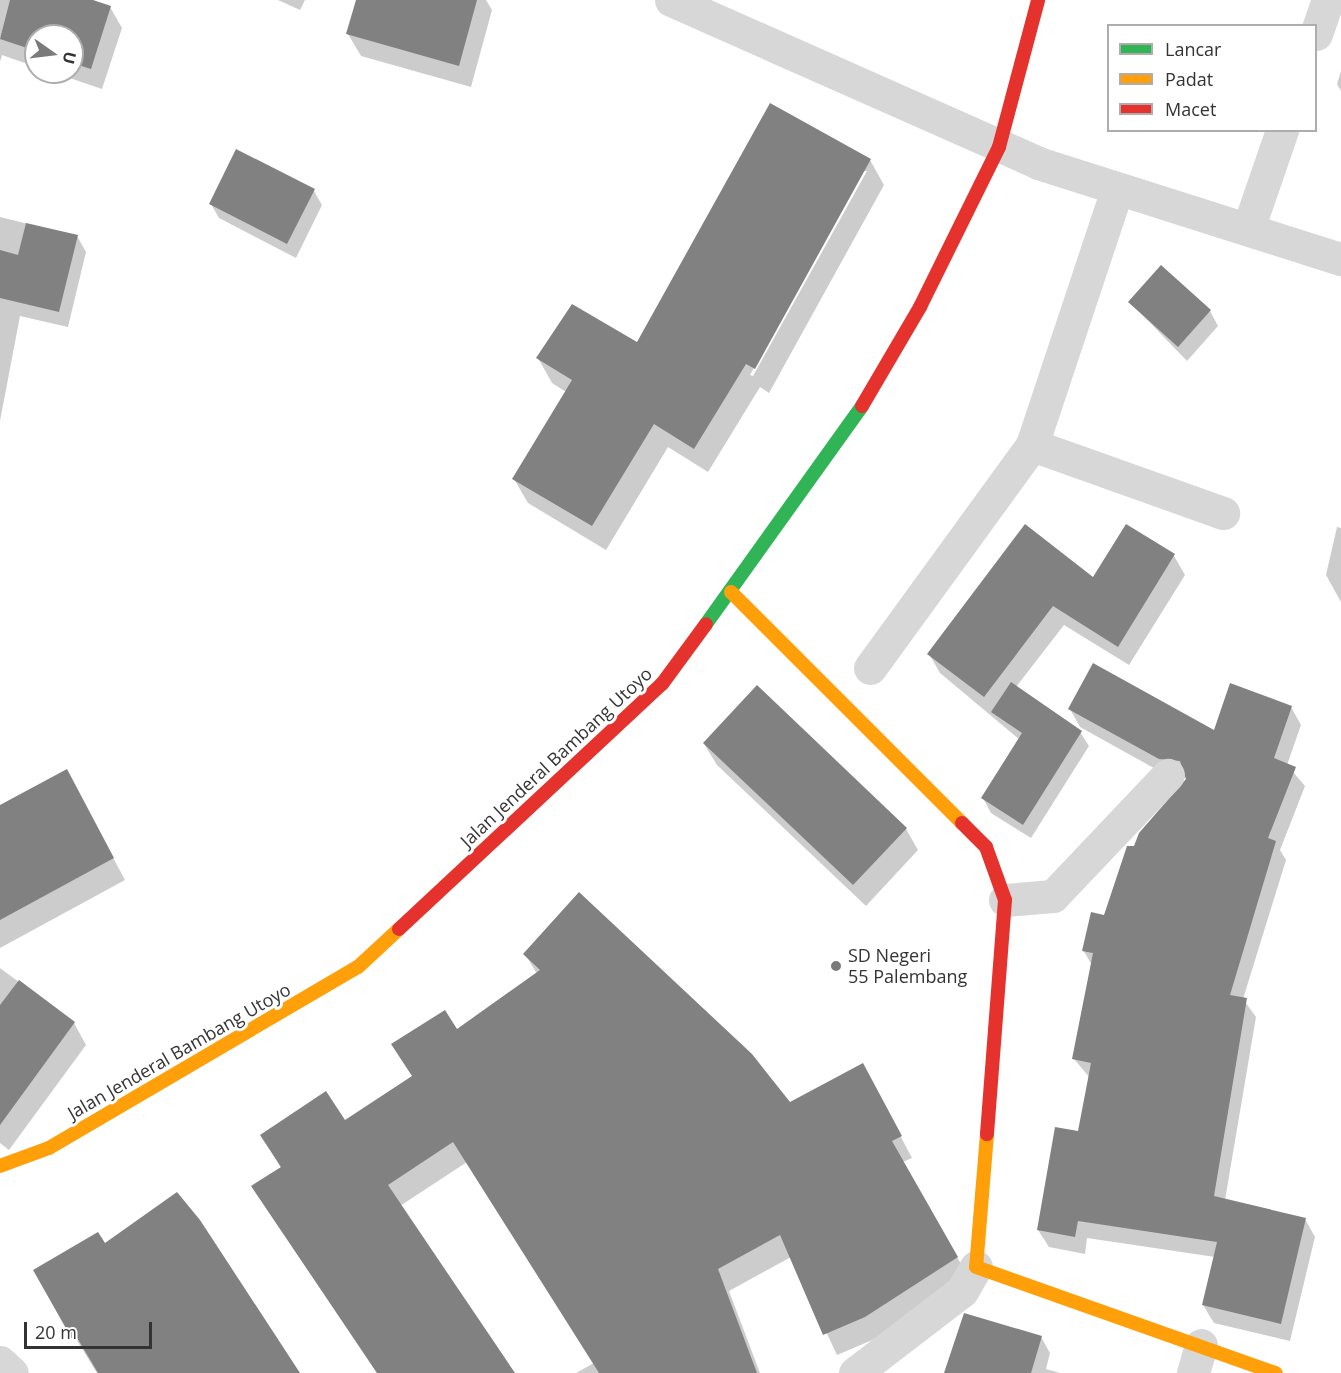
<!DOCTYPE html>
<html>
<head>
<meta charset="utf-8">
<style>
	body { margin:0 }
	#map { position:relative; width:1341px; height:1373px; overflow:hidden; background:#fff; font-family:"Open Sans",sans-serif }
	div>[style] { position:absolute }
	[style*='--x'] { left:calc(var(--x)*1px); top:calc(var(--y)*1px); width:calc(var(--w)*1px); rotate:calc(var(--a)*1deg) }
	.shadow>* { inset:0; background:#0003 }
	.building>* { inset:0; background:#818181 }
	.street>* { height:33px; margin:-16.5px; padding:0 16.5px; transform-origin:16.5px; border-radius:16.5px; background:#d7d7d7 }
	.fast>* { height:14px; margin:-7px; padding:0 7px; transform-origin:7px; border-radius:7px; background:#30b455 }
	.slow>* { height:14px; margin:-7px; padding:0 7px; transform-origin:7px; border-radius:7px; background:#ff9f0a }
	.jam>* { height:14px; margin:-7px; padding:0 7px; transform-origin:7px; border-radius:7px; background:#e5322d }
	.dots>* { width:16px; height:16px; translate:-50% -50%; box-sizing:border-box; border:3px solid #fff; border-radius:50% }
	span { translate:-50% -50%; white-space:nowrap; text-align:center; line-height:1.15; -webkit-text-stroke:6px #fff; paint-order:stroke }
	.street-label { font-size:18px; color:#333 }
	.poi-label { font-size:18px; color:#333 }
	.left { translate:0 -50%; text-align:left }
	.legend { position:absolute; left:1107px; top:24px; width:210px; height:108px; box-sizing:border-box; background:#fff; border:2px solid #adadad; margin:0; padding:8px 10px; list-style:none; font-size:18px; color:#333 }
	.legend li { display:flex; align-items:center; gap:12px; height:30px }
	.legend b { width:30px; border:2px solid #adadad }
	.north { position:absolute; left:24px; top:24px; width:60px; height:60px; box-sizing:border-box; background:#fff; border:2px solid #adadad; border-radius:50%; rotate:104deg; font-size:16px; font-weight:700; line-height:24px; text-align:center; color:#333 }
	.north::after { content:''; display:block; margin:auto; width:21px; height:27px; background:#7a7a7a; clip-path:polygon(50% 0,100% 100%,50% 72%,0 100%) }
	.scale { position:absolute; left:24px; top:1322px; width:128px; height:27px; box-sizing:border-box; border:3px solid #333; border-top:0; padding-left:8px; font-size:18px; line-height:21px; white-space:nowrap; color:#333; -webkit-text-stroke:4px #fff; paint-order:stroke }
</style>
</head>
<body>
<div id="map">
	<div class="shadow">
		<i style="clip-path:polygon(0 0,88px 0,110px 7px,122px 28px,102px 89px,52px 72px,72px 72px,72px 36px,36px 36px,36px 67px,2px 55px,0 62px)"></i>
		<i style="clip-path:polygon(278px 0,305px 0,300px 10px)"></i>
		<i style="clip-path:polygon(357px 0,486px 0,492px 10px,471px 87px,361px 56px,348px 34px)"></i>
		<i style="clip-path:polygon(1341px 71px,1341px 91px,1337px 84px)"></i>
		<i style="clip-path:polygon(evenodd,870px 160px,884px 185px,769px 393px,760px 387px,708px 472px,668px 447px,606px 550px,528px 503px,514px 479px,566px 392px,552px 383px,538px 358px,637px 344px,870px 160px,863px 171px,867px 171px,753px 376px,750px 375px,863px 171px)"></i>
		<i style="clip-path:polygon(314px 191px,322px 205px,296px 258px,219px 218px,211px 204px)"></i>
		<i style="clip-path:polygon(0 217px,77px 236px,86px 252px,68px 327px,20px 316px,0 421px)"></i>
		<i style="clip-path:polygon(1130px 302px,1210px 311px,1218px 326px,1187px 361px)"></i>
		<i style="clip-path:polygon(1337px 527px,1341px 528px,1341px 602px,1326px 575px)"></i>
		<i style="clip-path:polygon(1174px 556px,1185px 575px,1129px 665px,1064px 625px,1016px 687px,1080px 732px,1089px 746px,1031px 838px,991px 813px,983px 798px,1020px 740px,940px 673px,929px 654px,1093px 579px)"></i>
		<i style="clip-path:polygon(1291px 707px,1301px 725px,1287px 765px,1305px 786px,1280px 850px,1286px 860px,1243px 999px,1256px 1017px,1225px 1200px,1305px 1219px,1315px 1237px,1290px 1341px,1214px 1323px,1203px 1305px,1215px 1257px,1087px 1238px,1085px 1254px,1049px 1247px,1038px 1230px,1079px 1132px,1090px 1078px,1074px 1059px,1092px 965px,1083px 950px,1105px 917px,1135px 847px,1189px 778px,1170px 777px,1080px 727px,1070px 709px,1215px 732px)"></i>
		<i style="clip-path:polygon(704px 744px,906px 829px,918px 850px,866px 906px,717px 765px)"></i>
		<i style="clip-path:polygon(78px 792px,125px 880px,0 948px,0 807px)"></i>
		<i style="clip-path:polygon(525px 954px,790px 1104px,874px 1086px,912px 1158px,903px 1162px,969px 1278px,877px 1338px,837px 1355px,791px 1257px,729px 1291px,760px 1373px,576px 1373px,594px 1363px,467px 1162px,400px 1206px,513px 1373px,377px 1373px,253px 1187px,281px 1168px,262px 1135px,345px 1122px,413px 1077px,406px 1066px,537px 974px)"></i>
		<i style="clip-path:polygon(0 968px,74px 1023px,86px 1045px,9px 1150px,0 1143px)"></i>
		<i style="clip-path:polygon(104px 1245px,297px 1373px,97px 1373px,47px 1292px)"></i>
		<i style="clip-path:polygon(1041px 1337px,1050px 1353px,1046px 1369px,1060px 1373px,946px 1373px)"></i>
	</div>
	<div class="building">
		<i style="clip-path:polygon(10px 0,93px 0,111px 6px,91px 69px,72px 63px,72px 36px,36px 36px,36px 51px,0 39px)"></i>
		<i style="clip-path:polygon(356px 0,477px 0,459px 66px,346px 34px)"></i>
		<i style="clip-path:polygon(770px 103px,871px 159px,755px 369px,746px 364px,694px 449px,654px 424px,592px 526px,512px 479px,572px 380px,536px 358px,572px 304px,637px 342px)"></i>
		<i style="clip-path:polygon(236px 149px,315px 189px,287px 244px,209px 204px)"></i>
		<i style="clip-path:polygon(26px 223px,78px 235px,59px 312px,0 298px,0 250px,18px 255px)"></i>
		<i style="clip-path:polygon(1161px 265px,1211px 310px,1178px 347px,1128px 302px)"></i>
		<i style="clip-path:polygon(1025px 524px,1093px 577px,1126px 524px,1175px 554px,1118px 647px,1053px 606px,984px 697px,927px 654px)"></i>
		<i style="clip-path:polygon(1093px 663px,1214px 730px,1230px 683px,1292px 706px,1274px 758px,1296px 767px,1268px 838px,1276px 841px,1230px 995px,1247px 998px,1214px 1196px,1306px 1218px,1281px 1324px,1202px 1305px,1217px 1242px,1078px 1221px,1075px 1237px,1037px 1230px,1055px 1127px,1078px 1131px,1091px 1063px,1072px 1059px,1093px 953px,1082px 951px,1091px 912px,1104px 915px,1127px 846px,1134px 846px,1139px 833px,1186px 779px,1180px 761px,1159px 759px,1068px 709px)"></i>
		<i style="clip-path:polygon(1011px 682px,1082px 731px,1023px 825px,981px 798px,1022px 733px,991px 712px)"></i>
		<i style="clip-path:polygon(757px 685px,907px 828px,853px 885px,703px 743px)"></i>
		<i style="clip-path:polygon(67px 769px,114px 858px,0 920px,0 805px)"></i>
		<i style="clip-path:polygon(579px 892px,752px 1054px,790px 1102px,863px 1063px,902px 1136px,892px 1141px,958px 1257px,865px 1317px,823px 1335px,780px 1235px,718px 1269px,757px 1373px,599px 1373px,453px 1142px,388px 1185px,515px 1373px,377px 1373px,251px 1186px,281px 1167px,260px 1135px,326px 1091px,345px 1120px,412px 1076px,391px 1044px,445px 1010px,457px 1029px,540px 970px,523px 954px)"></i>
		<i style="clip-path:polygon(19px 980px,75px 1022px,0 1125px,0 1005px)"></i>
		<i style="clip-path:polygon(177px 1192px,200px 1220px,300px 1373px,98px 1373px,76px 1336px,72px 1339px,33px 1270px,98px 1232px,105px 1243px)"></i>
		<i style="clip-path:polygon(964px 1313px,1042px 1336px,1031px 1373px,944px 1373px)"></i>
	</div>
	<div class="street">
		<i style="--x:671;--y:0;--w:402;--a:23.9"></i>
		<i style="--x:1038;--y:163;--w:318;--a:17.6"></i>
		<i style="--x:1316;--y:34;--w:36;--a:-71"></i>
		<i style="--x:1249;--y:226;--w:102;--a:-71"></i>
		<i style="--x:1032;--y:445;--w:203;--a:19.6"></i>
		<i style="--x:870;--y:668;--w:276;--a:-54"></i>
		<i style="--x:1032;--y:445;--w:267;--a:-71.6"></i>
		<i style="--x:1005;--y:900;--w:48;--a:-4.8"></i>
		<i style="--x:1053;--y:896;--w:167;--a:-46.5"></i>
		<i style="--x:0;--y:1362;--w:16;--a:43"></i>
		<i style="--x:855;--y:1373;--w:135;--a:-37.5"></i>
		<i style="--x:962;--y:1291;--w:28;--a:-60"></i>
		<i style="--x:1193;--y:1373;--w:29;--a:-74"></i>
	</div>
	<div class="fast">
		<i style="--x:706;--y:624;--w:268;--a:-54.4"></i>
	</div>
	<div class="slow">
		<i style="--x:731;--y:592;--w:327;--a:45"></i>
		<i style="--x:987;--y:1134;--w:133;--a:94.7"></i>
		<i style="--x:976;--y:1267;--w:318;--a:19.5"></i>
		<i style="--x:0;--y:1166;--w:52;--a:-20.2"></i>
		<i style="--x:49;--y:1148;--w:358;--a:-30.4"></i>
		<i style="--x:358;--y:967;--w:56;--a:-42.8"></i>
	</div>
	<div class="jam">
		<i style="--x:862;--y:406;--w:115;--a:-59.6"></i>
		<i style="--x:920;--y:307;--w:178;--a:-63.7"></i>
		<i style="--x:999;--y:147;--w:152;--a:-75.1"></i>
		<i style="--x:962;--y:823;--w:34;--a:45"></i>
		<i style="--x:986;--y:847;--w:56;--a:70.3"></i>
		<i style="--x:1005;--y:900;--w:235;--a:94.4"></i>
		<i style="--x:399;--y:929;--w:359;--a:-43"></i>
		<i style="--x:662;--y:684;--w:74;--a:-53.7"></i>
	</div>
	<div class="dots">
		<i style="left:836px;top:966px;background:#7a7a7a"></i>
	</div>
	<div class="street-label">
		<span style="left:556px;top:757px;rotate:-43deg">Jalan Jenderal Bambang Utoyo</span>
		<span style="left:179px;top:1051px;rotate:-30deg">Jalan Jenderal Bambang Utoyo</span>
	</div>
	<div class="poi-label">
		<span class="left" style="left:848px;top:966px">SD Negeri<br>55 Palembang</span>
	</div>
	<ul class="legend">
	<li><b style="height:8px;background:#30b455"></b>Lancar</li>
	<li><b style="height:8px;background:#ff9f0a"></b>Padat</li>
	<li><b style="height:8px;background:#e5322d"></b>Macet</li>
	</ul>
	<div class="north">U</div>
	<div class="scale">20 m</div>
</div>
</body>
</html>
